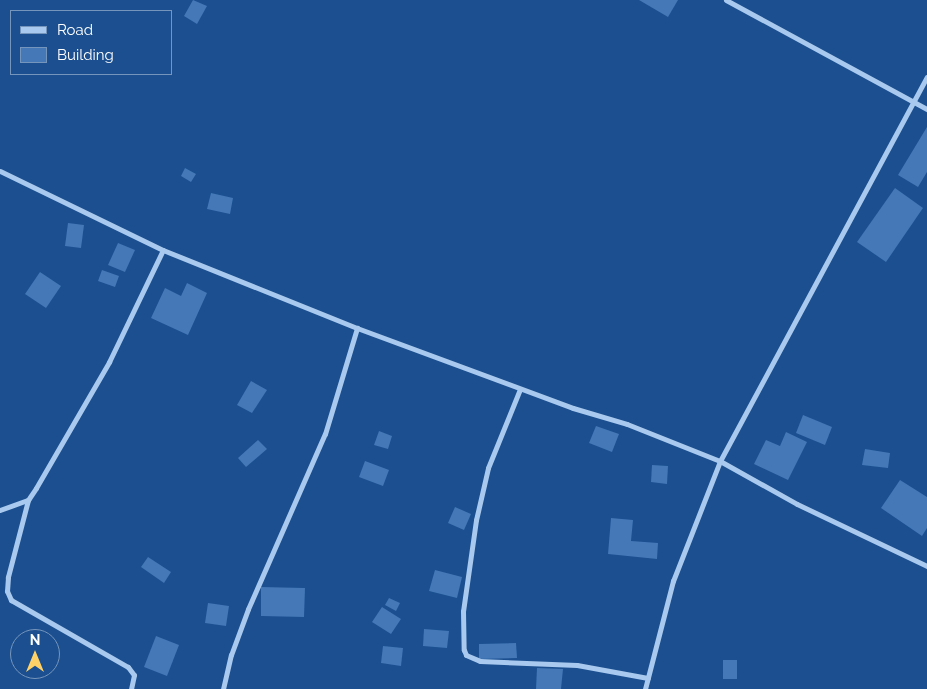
<!DOCTYPE html>
<html>
<head>
<meta charset="utf-8">
<style>
	body { margin:0 }
	#map { position:relative; width:927px; height:689px; overflow:hidden; background:#1b4f8f; font-family:Raleway,sans-serif }
	div>[style] { position:absolute }
	[style*='--x'] { left:calc(var(--x)*1px); top:calc(var(--y)*1px); width:calc(var(--w)*1px); rotate:calc(var(--a)*1deg) }
	.building>* { inset:0; background:#4478b7 }
	.street>* { height:5px; margin:-2.5px; padding:0 2.5px; transform-origin:2.5px; border-radius:2.5px; background:#a9c9ee }
	span { translate:-50% -50%; white-space:nowrap; text-align:center; line-height:1.15; -webkit-text-stroke:5px #1b4f8f; paint-order:stroke }
	.legend { position:absolute; left:10px; top:10px; width:162px; height:65px; box-sizing:border-box; background:#1b4f8f; border:1px solid #7695bc; margin:0; padding:6px 9px; list-style:none; font-size:15px; color:#fff }
	.legend li { display:flex; align-items:center; gap:10px; height:25px }
	.legend b { width:25px; border:1px solid #7695bc }
	.north { position:absolute; left:10px; top:629px; width:50px; height:50px; box-sizing:border-box; background:#1b4f8f; border:1px solid #7695bc; border-radius:50%; rotate:0deg; font-size:14px; font-weight:700; line-height:20px; text-align:center; color:#fff }
	.north::after { content:''; display:block; margin:auto; width:18px; height:22px; background:#ffd166; clip-path:polygon(50% 0,100% 100%,50% 72%,0 100%) }
</style>
</head>
<body>
<div id="map">
	<div class="building">
		<i style="clip-path:polygon(193px 0,207px 6px,197px 24px,184px 16px)"></i>
		<i style="clip-path:polygon(639px 0,678px 0,668px 17px)"></i>
		<i style="clip-path:polygon(927px 127px,927px 172px,918px 187px,898px 175px)"></i>
		<i style="clip-path:polygon(185px 168px,196px 174px,191px 182px,181px 176px)"></i>
		<i style="clip-path:polygon(895px 188px,923px 208px,886px 262px,857px 242px)"></i>
		<i style="clip-path:polygon(211px 193px,233px 198px,230px 214px,207px 209px)"></i>
		<i style="clip-path:polygon(68px 223px,84px 225px,81px 248px,65px 246px)"></i>
		<i style="clip-path:polygon(118px 243px,135px 250px,125px 272px,108px 265px)"></i>
		<i style="clip-path:polygon(102px 270px,119px 276px,115px 287px,98px 281px)"></i>
		<i style="clip-path:polygon(40px 272px,61px 286px,46px 308px,25px 294px)"></i>
		<i style="clip-path:polygon(187px 283px,207px 293px,188px 335px,151px 318px,165px 288px,181px 296px)"></i>
		<i style="clip-path:polygon(251px 381px,267px 390px,252px 413px,237px 405px)"></i>
		<i style="clip-path:polygon(803px 415px,832px 427px,825px 445px,796px 433px)"></i>
		<i style="clip-path:polygon(596px 426px,619px 434px,612px 452px,589px 443px)"></i>
		<i style="clip-path:polygon(379px 431px,392px 436px,388px 449px,374px 445px)"></i>
		<i style="clip-path:polygon(786px 432px,807px 442px,788px 480px,754px 464px,766px 440px,780px 446px)"></i>
		<i style="clip-path:polygon(258px 440px,267px 449px,246px 467px,238px 458px)"></i>
		<i style="clip-path:polygon(865px 449px,890px 453px,888px 468px,862px 465px)"></i>
		<i style="clip-path:polygon(365px 461px,389px 470px,383px 486px,359px 477px)"></i>
		<i style="clip-path:polygon(652px 465px,668px 466px,667px 484px,651px 482px)"></i>
		<i style="clip-path:polygon(900px 480px,927px 497px,927px 528px,922px 536px,881px 508px)"></i>
		<i style="clip-path:polygon(455px 507px,471px 514px,464px 530px,448px 523px)"></i>
		<i style="clip-path:polygon(611px 518px,633px 520px,631px 541px,658px 543px,657px 559px,608px 554px)"></i>
		<i style="clip-path:polygon(148px 557px,171px 572px,164px 583px,141px 567px)"></i>
		<i style="clip-path:polygon(435px 570px,462px 577px,457px 598px,429px 591px)"></i>
		<i style="clip-path:polygon(261px 587px,305px 588px,304px 617px,261px 616px)"></i>
		<i style="clip-path:polygon(389px 598px,400px 603px,396px 611px,385px 605px)"></i>
		<i style="clip-path:polygon(208px 603px,229px 606px,226px 626px,205px 623px)"></i>
		<i style="clip-path:polygon(382px 607px,401px 619px,391px 634px,372px 622px)"></i>
		<i style="clip-path:polygon(424px 629px,449px 631px,447px 648px,423px 646px)"></i>
		<i style="clip-path:polygon(156px 636px,179px 645px,167px 676px,144px 667px)"></i>
		<i style="clip-path:polygon(516px 643px,517px 658px,479px 659px,479px 644px)"></i>
		<i style="clip-path:polygon(383px 646px,403px 648px,401px 666px,381px 663px)"></i>
		<i style="clip-path:polygon(723px 660px,737px 660px,737px 679px,723px 679px)"></i>
		<i style="clip-path:polygon(537px 668px,563px 669px,561px 689px,536px 689px)"></i>
	</div>
	<div class="street">
		<i style="--x:726;--y:0;--w:229;--a:28.5"></i>
		<i style="--x:0;--y:171;--w:181;--a:25.9"></i>
		<i style="--x:163;--y:250;--w:209;--a:21.9"></i>
		<i style="--x:357;--y:328;--w:230;--a:20.3"></i>
		<i style="--x:573;--y:408;--w:56;--a:16.5"></i>
		<i style="--x:627;--y:424;--w:100;--a:21.7"></i>
		<i style="--x:720;--y:461;--w:88;--a:29.2"></i>
		<i style="--x:797;--y:504;--w:144;--a:25.5"></i>
		<i style="--x:520;--y:389;--w:85;--a:112.1"></i>
		<i style="--x:488;--y:468;--w:53;--a:103"></i>
		<i style="--x:476;--y:520;--w:92;--a:98.1"></i>
		<i style="--x:463;--y:611;--w:39;--a:89"></i>
		<i style="--x:464;--y:650;--w:5;--a:68"></i>
		<i style="--x:466;--y:655;--w:15;--a:23"></i>
		<i style="--x:480;--y:661;--w:97;--a:2.4"></i>
		<i style="--x:577;--y:665;--w:72;--a:10.4"></i>
		<i style="--x:28;--y:500;--w:80;--a:104.6"></i>
		<i style="--x:8;--y:577;--w:14;--a:94"></i>
		<i style="--x:7;--y:591;--w:10;--a:66"></i>
		<i style="--x:11;--y:600;--w:135;--a:29.8"></i>
		<i style="--x:128;--y:667;--w:10;--a:53"></i>
		<i style="--x:134;--y:675;--w:14;--a:102"></i>
		<i style="--x:0;--y:510;--w:30;--a:-20"></i>
		<i style="--x:28;--y:500;--w:14;--a:-56"></i>
		<i style="--x:36;--y:488;--w:146;--a:-59.9"></i>
		<i style="--x:109;--y:362;--w:124;--a:-64.3"></i>
		<i style="--x:223;--y:689;--w:35;--a:-77"></i>
		<i style="--x:231;--y:655;--w:49;--a:-69.7"></i>
		<i style="--x:248;--y:609;--w:191;--a:-66.3"></i>
		<i style="--x:325;--y:434;--w:111;--a:-73.2"></i>
		<i style="--x:645;--y:689;--w:112;--a:-75.5"></i>
		<i style="--x:673;--y:581;--w:129;--a:-68.6"></i>
		<i style="--x:720;--y:461;--w:436;--a:-61.7"></i>
	</div>
	<ul class="legend">
	<li><b style="height:6px;background:#a9c9ee"></b>Road</li>
	<li><b style="height:14px;background:#4478b7"></b>Building</li>
	</ul>
	<div class="north">N</div>
</div>
</body>
</html>
